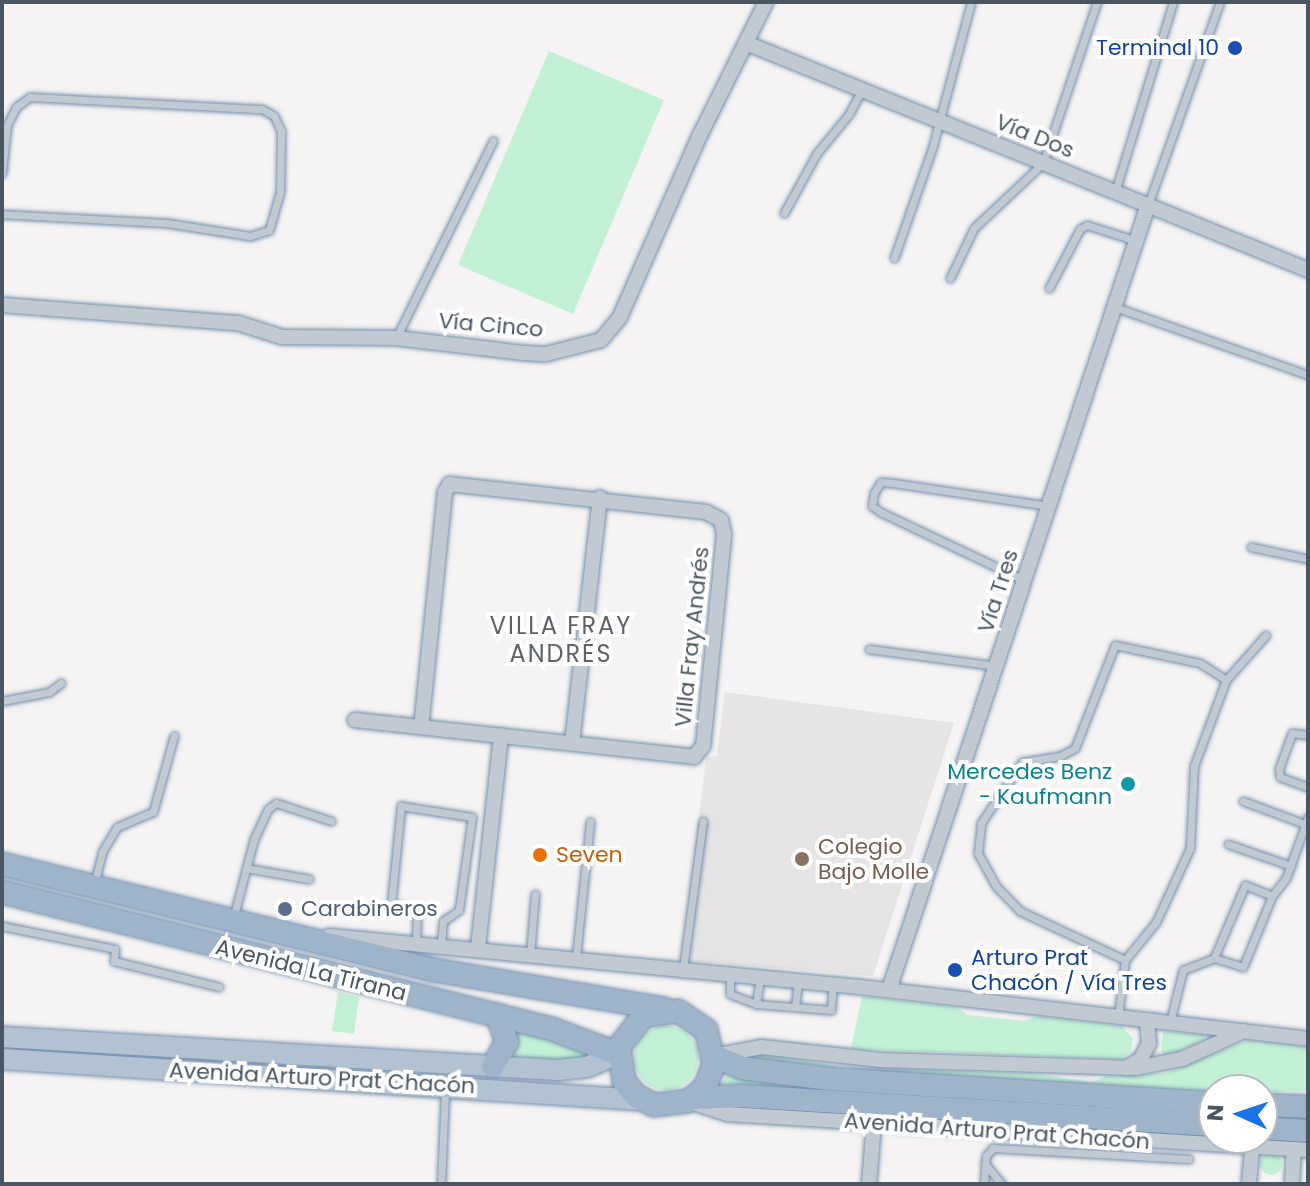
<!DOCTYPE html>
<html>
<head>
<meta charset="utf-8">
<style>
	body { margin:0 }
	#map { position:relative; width:1310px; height:1186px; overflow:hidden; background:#f5f3f3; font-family:Poppins,sans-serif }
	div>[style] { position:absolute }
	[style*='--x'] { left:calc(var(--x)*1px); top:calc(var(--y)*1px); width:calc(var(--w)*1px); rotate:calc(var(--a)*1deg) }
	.education>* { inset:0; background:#e6e4e5 }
	.green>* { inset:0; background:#c3f1d5 }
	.round { border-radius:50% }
	.roads { filter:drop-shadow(0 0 2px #7690ad) drop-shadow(0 0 2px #7690ad) }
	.service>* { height:7px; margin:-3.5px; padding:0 3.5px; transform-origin:3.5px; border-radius:3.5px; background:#c1cad2 }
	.minor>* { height:14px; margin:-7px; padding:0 7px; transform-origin:7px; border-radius:7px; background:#c1cad2 }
	.primary>* { height:20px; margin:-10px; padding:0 10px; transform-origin:10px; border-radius:10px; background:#b3c2d1 }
	.trunk>* { height:22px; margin:-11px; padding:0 11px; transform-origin:11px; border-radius:11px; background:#9fb4c9 }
	.dots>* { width:22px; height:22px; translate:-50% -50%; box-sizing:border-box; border:4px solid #fff; border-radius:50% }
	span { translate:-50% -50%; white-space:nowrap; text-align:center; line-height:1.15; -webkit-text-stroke:8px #fff; paint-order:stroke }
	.transit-label { font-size:22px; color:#164399 }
	.right { translate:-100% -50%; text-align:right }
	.left { translate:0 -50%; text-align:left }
	.street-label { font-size:22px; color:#4a5661 }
	.culture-label { font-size:22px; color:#0d838f }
	.education-label { font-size:22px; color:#785e54 }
	.food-label { font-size:22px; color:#c56008 }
	.service-label { font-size:22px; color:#4e5e75 }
	.neighbourhood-label { font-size:24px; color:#5f6368; letter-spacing:2px }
	.frame { position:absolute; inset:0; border:4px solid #4a5661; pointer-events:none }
	.north { position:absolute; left:1198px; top:1074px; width:80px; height:80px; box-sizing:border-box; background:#fff; border:2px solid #b7bbc0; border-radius:50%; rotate:273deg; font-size:22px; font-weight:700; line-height:32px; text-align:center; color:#4a5661 }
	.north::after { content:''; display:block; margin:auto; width:28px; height:36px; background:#1a73e8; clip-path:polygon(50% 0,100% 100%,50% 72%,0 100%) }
</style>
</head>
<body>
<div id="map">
	<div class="education">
		<i style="clip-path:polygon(725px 692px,954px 723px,873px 976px,682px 960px,706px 758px,717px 755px)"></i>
	</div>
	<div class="green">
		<i style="clip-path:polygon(549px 51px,664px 100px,573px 314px,458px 265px)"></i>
		<i style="clip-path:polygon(338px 992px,359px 997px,354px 1034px,332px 1031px)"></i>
		<i style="clip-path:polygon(862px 996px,956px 1007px,968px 1015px,1024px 1021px,1037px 1016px,1122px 1026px,1133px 1039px,1131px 1052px,1120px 1059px,851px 1049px)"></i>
		<i class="round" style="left:634px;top:1026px;width:64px;height:64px"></i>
		<i style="clip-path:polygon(515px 1029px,591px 1053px,571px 1061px,513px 1058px,518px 1045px)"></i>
		<i style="clip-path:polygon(1163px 1031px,1205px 1035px,1204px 1039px,1166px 1057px,1161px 1051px)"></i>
		<i style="clip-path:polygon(1250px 1040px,1308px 1047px,1308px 1091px,1214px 1093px,858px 1074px,858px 1068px,1028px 1073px,1093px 1082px,1106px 1076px,1165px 1073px)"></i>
		<i style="clip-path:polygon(759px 1053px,837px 1066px,836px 1074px,744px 1063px,745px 1057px)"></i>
		<i style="clip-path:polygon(728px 1075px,851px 1089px,851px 1095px,721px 1083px)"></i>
		<i class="round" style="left:1260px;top:1153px;width:22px;height:22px"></i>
	</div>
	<div class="roads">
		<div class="service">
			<i style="--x:2;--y:173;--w:48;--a:-84.1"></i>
			<i style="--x:7;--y:125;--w:20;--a:-63"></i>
			<i style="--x:16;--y:107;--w:17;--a:-36"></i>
			<i style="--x:30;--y:97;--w:232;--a:3"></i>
			<i style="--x:262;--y:109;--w:14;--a:30"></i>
			<i style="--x:274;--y:116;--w:17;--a:65"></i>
			<i style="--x:281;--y:131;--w:61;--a:90.9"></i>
			<i style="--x:280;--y:192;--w:40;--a:106"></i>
			<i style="--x:269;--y:230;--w:20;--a:162"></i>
			<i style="--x:250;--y:236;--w:84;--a:-171.1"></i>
			<i style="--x:167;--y:223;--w:165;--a:-176.9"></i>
			<i style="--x:1115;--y:192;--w:199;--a:-73"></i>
			<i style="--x:1148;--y:205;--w:215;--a:-70.5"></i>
			<i style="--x:784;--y:213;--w:68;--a:-61.2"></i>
			<i style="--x:817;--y:153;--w:50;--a:-50.6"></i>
			<i style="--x:849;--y:114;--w:27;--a:-62"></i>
			<i style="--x:894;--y:258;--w:115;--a:-70.8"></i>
			<i style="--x:932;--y:149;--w:152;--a:-75.1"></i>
			<i style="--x:950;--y:278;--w:55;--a:-64.4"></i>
			<i style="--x:974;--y:228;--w:95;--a:-43.3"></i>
			<i style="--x:1043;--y:163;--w:170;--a:-71.5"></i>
			<i style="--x:1049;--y:288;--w:67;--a:-62.3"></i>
			<i style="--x:1080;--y:229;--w:8;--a:-30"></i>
			<i style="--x:1087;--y:225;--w:52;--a:17.7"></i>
			<i style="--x:1115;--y:307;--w:205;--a:19.4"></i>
			<i style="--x:396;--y:338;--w:220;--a:-63.8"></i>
			<i style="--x:1251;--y:547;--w:58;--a:11.9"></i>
			<i style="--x:1024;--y:580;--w:157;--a:-154.7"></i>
			<i style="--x:882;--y:513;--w:12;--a:-145"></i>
			<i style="--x:872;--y:506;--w:13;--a:-81"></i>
			<i style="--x:874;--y:493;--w:13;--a:-58"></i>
			<i style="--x:881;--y:482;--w:12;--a:5"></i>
			<i style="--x:893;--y:483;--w:158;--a:8.4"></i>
			<i style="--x:869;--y:649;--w:129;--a:7.6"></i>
			<i style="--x:2;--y:701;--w:48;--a:-10.8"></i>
			<i style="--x:49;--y:692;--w:15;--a:-37"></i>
			<i style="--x:1308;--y:735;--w:16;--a:-173"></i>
			<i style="--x:1292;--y:733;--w:38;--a:110"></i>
			<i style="--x:1279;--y:769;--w:8;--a:83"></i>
			<i style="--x:1280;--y:777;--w:30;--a:20"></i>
			<i style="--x:1243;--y:801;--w:66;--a:20.4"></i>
			<i style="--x:1228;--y:844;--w:67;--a:19.2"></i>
			<i style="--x:246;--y:868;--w:64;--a:9.9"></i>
			<i style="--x:94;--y:885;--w:34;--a:-76"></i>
			<i style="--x:102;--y:852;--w:29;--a:-59"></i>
			<i style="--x:117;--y:827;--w:39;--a:-23"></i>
			<i style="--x:153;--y:812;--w:79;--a:-74.6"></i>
			<i style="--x:233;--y:919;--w:83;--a:-75.3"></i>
			<i style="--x:254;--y:839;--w:33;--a:-65"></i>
			<i style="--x:268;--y:809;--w:10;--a:-37"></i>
			<i style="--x:276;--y:803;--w:58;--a:18.1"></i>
			<i style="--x:2;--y:926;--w:115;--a:11.5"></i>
			<i style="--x:115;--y:949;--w:12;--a:95"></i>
			<i style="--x:114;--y:961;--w:108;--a:13.9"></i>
			<i style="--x:416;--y:942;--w:32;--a:-88"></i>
			<i style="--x:417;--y:910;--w:26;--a:-169"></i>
			<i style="--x:391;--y:905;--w:100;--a:-84.2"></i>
			<i style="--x:401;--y:806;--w:72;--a:8.8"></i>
			<i style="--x:472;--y:817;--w:94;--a:98"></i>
			<i style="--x:459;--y:910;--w:19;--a:145"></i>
			<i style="--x:443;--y:921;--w:24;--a:95"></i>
			<i style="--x:530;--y:954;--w:60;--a:-85.2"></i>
			<i style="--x:576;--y:958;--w:137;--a:-84.1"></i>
			<i style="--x:1214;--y:958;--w:30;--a:17"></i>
			<i style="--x:1243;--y:967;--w:77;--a:-67.8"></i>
			<i style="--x:1125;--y:960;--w:116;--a:-155"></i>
			<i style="--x:1020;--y:911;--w:35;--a:-134"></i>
			<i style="--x:996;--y:886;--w:38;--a:-119"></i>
			<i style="--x:978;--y:853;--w:30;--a:-84"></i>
			<i style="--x:981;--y:823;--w:73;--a:-56.1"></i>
			<i style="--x:1022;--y:762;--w:38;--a:-9"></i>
			<i style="--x:1060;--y:756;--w:17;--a:-28"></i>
			<i style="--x:1075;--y:748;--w:110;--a:-68.8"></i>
			<i style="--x:1115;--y:645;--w:87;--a:12"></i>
			<i style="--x:1200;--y:663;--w:31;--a:33"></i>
			<i style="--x:683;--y:969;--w:149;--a:-82.3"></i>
			<i style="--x:730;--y:976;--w:18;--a:90"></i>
			<i style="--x:730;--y:994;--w:28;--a:21"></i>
			<i style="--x:760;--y:977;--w:27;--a:98"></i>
			<i style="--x:756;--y:1004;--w:75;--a:4.6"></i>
			<i style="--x:831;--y:1010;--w:26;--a:-86"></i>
			<i style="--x:795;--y:1007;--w:26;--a:-83"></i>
			<i style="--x:1118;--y:1017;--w:57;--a:-83"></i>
			<i style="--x:1125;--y:960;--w:49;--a:-50.8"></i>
			<i style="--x:1156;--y:922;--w:81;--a:-65.3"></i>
			<i style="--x:1190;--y:848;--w:82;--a:-87.2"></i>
			<i style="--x:1194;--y:766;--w:92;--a:-69.6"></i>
			<i style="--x:1226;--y:680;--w:60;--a:-48.4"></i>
			<i style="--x:1170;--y:1022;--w:54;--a:-76"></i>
			<i style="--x:1183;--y:970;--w:33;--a:-21"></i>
			<i style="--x:1214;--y:958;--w:79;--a:-67"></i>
			<i style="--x:1245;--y:885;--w:29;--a:22"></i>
			<i style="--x:1272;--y:896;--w:23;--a:-52"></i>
			<i style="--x:1286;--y:878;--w:65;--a:-70.2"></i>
			<i style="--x:985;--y:1164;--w:26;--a:50"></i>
			<i style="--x:441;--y:1184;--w:93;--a:-87.5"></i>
			<i style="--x:984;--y:1184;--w:28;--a:-86"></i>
			<i style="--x:986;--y:1156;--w:11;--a:-49"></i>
			<i style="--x:993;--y:1148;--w:196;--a:3.2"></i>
		</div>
		<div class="minor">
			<i style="--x:746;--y:43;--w:606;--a:21.99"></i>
			<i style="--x:2;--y:305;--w:237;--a:4.4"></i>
			<i style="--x:238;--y:323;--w:46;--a:17.7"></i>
			<i style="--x:282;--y:337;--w:114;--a:0.5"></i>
			<i style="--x:396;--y:338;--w:129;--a:6.7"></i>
			<i style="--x:524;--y:353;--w:22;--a:3"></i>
			<i style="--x:546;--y:354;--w:57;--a:-14.3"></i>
			<i style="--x:601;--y:340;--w:30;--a:-50"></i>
			<i style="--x:620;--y:317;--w:199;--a:-66.3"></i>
			<i style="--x:700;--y:135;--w:148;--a:-63.6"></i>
			<i style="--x:355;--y:720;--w:341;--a:6.2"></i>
			<i style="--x:694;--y:757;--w:14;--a:-51"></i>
			<i style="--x:703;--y:746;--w:213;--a:-84.3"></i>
			<i style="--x:724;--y:534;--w:14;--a:-102"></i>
			<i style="--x:721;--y:520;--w:17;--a:-152"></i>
			<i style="--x:706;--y:512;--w:258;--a:-173.8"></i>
			<i style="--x:450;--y:484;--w:9;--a:122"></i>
			<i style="--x:445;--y:492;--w:236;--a:95.8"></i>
			<i style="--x:572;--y:743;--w:247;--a:-83.5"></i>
			<i style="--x:329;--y:936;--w:533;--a:5.49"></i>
			<i style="--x:860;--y:987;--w:451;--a:6.6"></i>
			<i style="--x:478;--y:948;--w:214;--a:-83.8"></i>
			<i style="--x:889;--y:990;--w:827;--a:-71.74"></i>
			<i style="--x:714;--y:1056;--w:48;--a:-10.8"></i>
			<i style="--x:761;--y:1047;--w:121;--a:6.2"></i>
			<i style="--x:881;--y:1060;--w:255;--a:1.8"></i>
			<i style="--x:1136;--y:1068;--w:47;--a:-11.1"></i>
			<i style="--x:1182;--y:1059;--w:68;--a:-24.3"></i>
			<i style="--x:1125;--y:1068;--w:17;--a:-28"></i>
			<i style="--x:1140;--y:1060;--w:18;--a:-61"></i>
			<i style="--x:1149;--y:1044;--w:24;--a:-95"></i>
			<i style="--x:688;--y:1101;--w:42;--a:18"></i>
			<i style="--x:728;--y:1114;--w:581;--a:3.55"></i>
			<i style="--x:869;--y:1184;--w:61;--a:-85.3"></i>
			<i style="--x:1249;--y:1184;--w:38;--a:-85"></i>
			<i style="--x:1292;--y:1184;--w:35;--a:-87"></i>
		</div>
		<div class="primary">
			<i style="--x:2;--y:1037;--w:557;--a:3.4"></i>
			<i style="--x:558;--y:1070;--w:29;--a:-6"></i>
			<i style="--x:587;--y:1067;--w:34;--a:-23"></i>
			<i style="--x:2;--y:1059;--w:641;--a:3.67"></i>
		</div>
		<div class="trunk">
			<i style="--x:2;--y:864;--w:445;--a:13.8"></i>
			<i style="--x:434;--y:970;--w:234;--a:9.6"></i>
			<i style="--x:2;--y:892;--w:567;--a:13.99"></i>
			<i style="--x:552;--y:1029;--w:71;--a:20.7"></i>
			<i style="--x:714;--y:1056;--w:30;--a:23"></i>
			<i style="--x:742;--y:1068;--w:88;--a:7.2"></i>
			<i style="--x:829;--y:1079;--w:386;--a:3.6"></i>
			<i style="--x:493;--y:1066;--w:28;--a:-60"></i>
			<i style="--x:507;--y:1042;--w:29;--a:-110"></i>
			<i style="--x:693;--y:1098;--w:48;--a:-2.4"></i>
			<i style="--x:741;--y:1096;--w:474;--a:3.5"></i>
			<i style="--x:688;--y:1101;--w:34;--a:173"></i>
			<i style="--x:654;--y:1105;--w:20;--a:-153"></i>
			<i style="--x:636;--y:1096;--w:19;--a:-129"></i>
			<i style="--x:624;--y:1081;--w:34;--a:-98"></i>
			<i style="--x:619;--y:1047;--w:39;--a:-52"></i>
			<i style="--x:643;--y:1016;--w:35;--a:-8"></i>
			<i style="--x:678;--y:1011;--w:34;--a:34"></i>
			<i style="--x:706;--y:1030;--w:35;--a:77"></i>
			<i style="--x:714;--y:1064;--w:25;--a:111"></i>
			<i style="--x:705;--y:1087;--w:16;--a:137"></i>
			<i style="--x:1262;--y:1105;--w:46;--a:2.5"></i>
			<i style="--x:1262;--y:1128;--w:46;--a:3.7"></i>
		</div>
	</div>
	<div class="dots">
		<i style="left:1235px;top:48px;background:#1a4fb4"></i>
		<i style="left:1128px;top:784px;background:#0f9aa8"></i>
		<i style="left:540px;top:855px;background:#e8710a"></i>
		<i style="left:802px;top:859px;background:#8d6e63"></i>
		<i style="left:285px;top:909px;background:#5c6f8a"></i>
		<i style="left:955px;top:970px;background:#1a4fb4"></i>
	</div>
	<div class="transit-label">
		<span class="right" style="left:1219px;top:48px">Terminal 10</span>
		<span class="left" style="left:971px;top:970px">Arturo Prat<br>Chacón / Vía Tres</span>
	</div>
	<div class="street-label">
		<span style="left:1035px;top:136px;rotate:22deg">Vía Dos</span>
		<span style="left:491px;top:325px;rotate:5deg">Vía Cinco</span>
		<span style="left:998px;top:591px;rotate:-72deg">Vía Tres</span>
		<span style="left:692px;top:637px;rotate:-84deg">Villa Fray Andrés</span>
		<span style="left:311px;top:970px;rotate:14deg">Avenida La Tirana</span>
		<span style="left:322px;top:1078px;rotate:3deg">Avenida Arturo Prat Chacón</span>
		<span style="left:997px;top:1131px;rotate:4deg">Avenida Arturo Prat Chacón</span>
	</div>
	<div class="culture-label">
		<span class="right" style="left:1112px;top:784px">Mercedes Benz<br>- Kaufmann</span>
	</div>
	<div class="education-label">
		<span class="left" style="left:818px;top:859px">Colegio<br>Bajo Molle</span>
	</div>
	<div class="food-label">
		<span class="left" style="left:556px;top:855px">Seven</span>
	</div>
	<div class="service-label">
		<span class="left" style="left:301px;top:909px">Carabineros</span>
	</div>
	<div class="neighbourhood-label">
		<span style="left:561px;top:640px">VILLA FRAY<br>ANDRÉS</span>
	</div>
	<div class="frame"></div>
	<div class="north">N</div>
</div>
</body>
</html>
